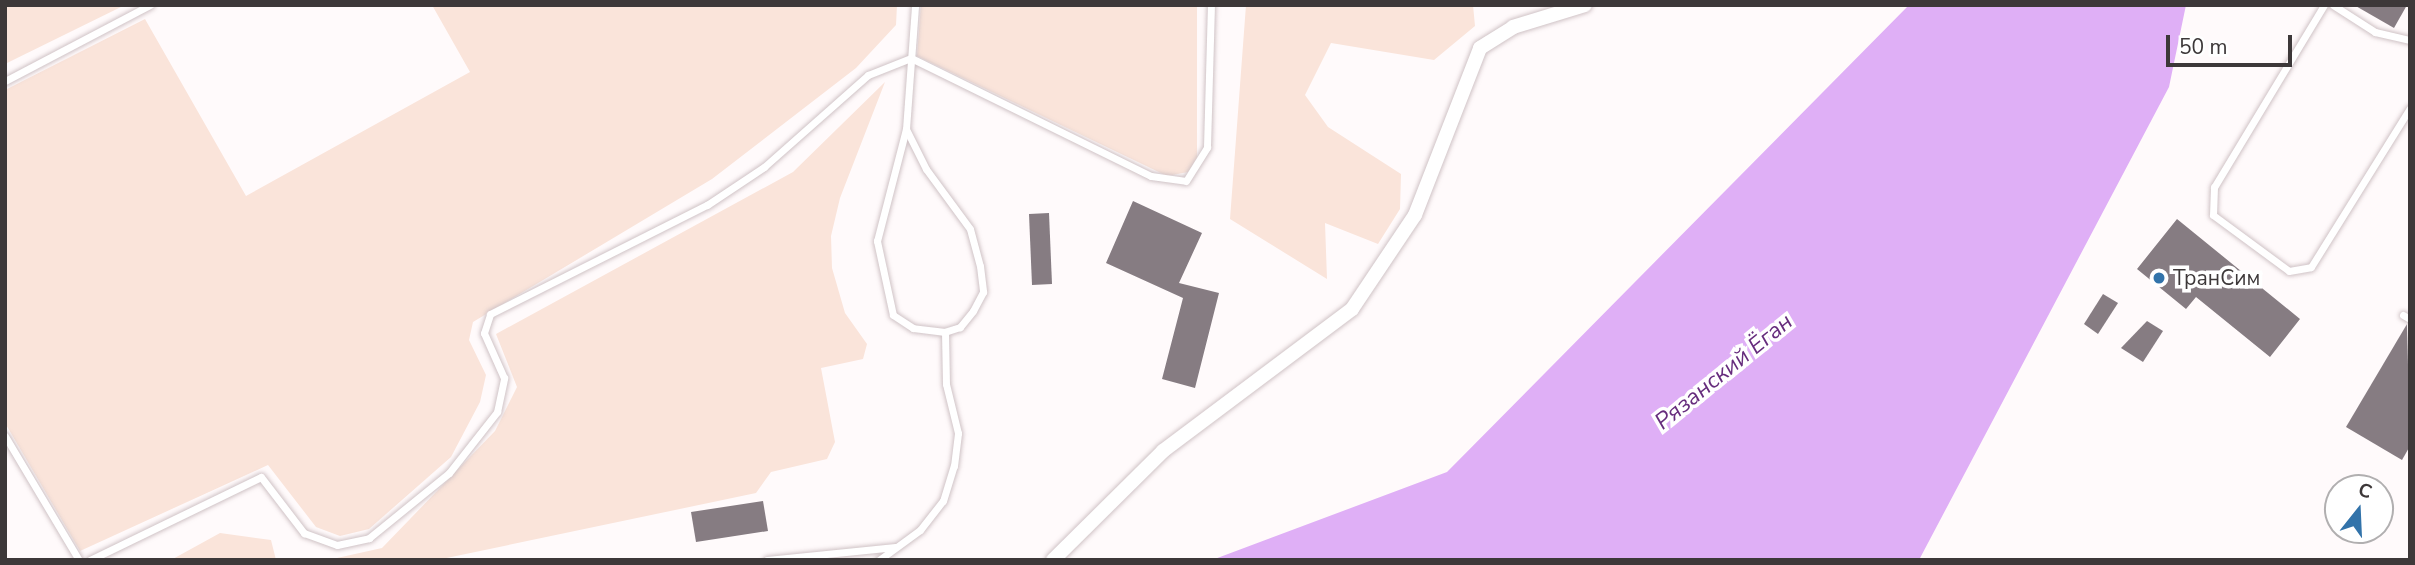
<!DOCTYPE html>
<html>
<head>
<meta charset="utf-8">
<style>
	body { margin:0 }
	#map { position:relative; width:2415px; height:565px; overflow:hidden; background:#fffafb; font-family:"Nunito Sans",sans-serif }
	div>[style] { position:absolute }
	[style*='--x'] { left:calc(var(--x)*1px); top:calc(var(--y)*1px); width:calc(var(--w)*1px); rotate:calc(var(--a)*1deg) }
	.green>* { inset:0; background:#fae4da }
	.water>* { inset:0; background:#dfaff6 }
	.building>* { inset:0; background:#867c82 }
	.roads { filter:drop-shadow(0 0 2px #d0c3c6) drop-shadow(0 0 2px #d0c3c6) }
	.lane>* { height:7px; margin:-3.5px; padding:0 3.5px; transform-origin:3.5px; border-radius:3.5px; background:#fff }
	.street>* { height:14px; margin:-7px; padding:0 7px; transform-origin:7px; border-radius:7px; background:#fff }
	.dots>* { width:19px; height:19px; translate:-50% -50%; box-sizing:border-box; border:4px solid #fff; border-radius:50% }
	span { translate:-50% -50%; white-space:nowrap; text-align:center; line-height:1.15; -webkit-text-stroke:7px #fff; paint-order:stroke }
	.poi-label { font-size:21px; color:#3d3839 }
	.left { translate:0 -50%; text-align:left }
	.water-label { font-size:23px; color:#662c7d; font-style:italic }
	.frame { position:absolute; inset:0; border:7px solid #3d3839; pointer-events:none }
	.north { position:absolute; left:2324px; top:474px; width:70px; height:70px; box-sizing:border-box; background:#fff; border:2px solid #b1afb0; border-radius:50%; rotate:18deg; font-size:19px; font-weight:700; line-height:28px; text-align:center; color:#3d3839 }
	.north::after { content:''; display:block; margin:auto; width:24px; height:32px; background:#3273aa; clip-path:polygon(50% 0,100% 100%,50% 72%,0 100%) }
	.scale { position:absolute; left:2166px; top:35px; width:126px; height:32px; box-sizing:border-box; border:4px solid #3d3839; border-top:0; padding-left:9px; font-size:21px; line-height:24px; white-space:nowrap; color:#3d3839; -webkit-text-stroke:5px #fff; paint-order:stroke }
</style>
</head>
<body>
<div id="map">
	<div class="green">
		<i style="clip-path:polygon(5px 5px,125px 5px,5px 64px)"></i>
		<i style="clip-path:polygon(432px 5px,897px 5px,896px 25px,856px 68px,712px 179px,473px 322px,469px 340px,486px 375px,480px 402px,451px 457px,369px 529px,340px 536px,316px 527px,268px 465px,80px 551px,5px 423px,5px 90px,145px 19px,246px 196px,470px 72px)"></i>
		<i style="clip-path:polygon(921px 5px,1197px 5px,1197px 158px,1188px 172px,1167px 176px,917px 56px)"></i>
		<i style="clip-path:polygon(1246px 5px,1473px 5px,1475px 26px,1434px 60px,1331px 43px,1305px 95px,1328px 127px,1401px 174px,1400px 209px,1378px 244px,1325px 223px,1327px 279px,1230px 219px)"></i>
		<i style="clip-path:polygon(885px 82px,840px 198px,831px 236px,832px 268px,845px 313px,867px 344px,863px 359px,821px 368px,835px 442px,827px 459px,771px 472px,756px 493px,437px 560px,328px 560px,382px 548px,495px 431px,517px 387px,496px 334px,793px 172px)"></i>
		<i style="clip-path:polygon(220px 533px,271px 540px,276px 560px,171px 560px)"></i>
	</div>
	<div class="water">
		<i style="clip-path:polygon(1909px 5px,2186px 5px,2169px 87px,1919px 560px,1212px 560px,1447px 472px)"></i>
	</div>
	<div class="building">
		<i style="clip-path:polygon(2354px 5px,2407px 5px,2394px 28px)"></i>
		<i style="clip-path:polygon(1133px 201px,1202px 233px,1179px 283px,1219px 293px,1195px 388px,1162px 379px,1183px 298px,1106px 263px)"></i>
		<i style="clip-path:polygon(1049px 213px,1052px 284px,1032px 285px,1029px 214px)"></i>
		<i style="clip-path:polygon(2177px 219px,2300px 319px,2270px 357px,2196px 297px,2186px 309px,2137px 269px)"></i>
		<i style="clip-path:polygon(2103px 294px,2118px 303px,2098px 334px,2084px 324px)"></i>
		<i style="clip-path:polygon(2147px 321px,2163px 331px,2143px 362px,2121px 348px)"></i>
		<i style="clip-path:polygon(2407px 324px,2410px 446px,2402px 460px,2346px 427px)"></i>
		<i style="clip-path:polygon(763px 501px,768px 531px,696px 542px,691px 512px)"></i>
	</div>
	<div class="roads">
		<div class="lane">
			<i style="--x:2324;--y:5;--w:213;--a:121.1"></i>
			<i style="--x:2214;--y:187;--w:28;--a:92"></i>
			<i style="--x:2213;--y:215;--w:94;--a:36.4"></i>
			<i style="--x:2289;--y:271;--w:22;--a:-10"></i>
			<i style="--x:2311;--y:267;--w:187;--a:-58.1"></i>
			<i style="--x:2333;--y:5;--w:50;--a:32.7"></i>
			<i style="--x:2375;--y:32;--w:36;--a:13"></i>
			<i style="--x:5;--y:81;--w:164;--a:-27.7"></i>
			<i style="--x:906;--y:129;--w:45;--a:63.4"></i>
			<i style="--x:926;--y:169;--w:74;--a:53.7"></i>
			<i style="--x:970;--y:229;--w:38;--a:75"></i>
			<i style="--x:980;--y:266;--w:26;--a:83"></i>
			<i style="--x:983;--y:292;--w:21;--a:118"></i>
			<i style="--x:973;--y:311;--w:21;--a:129"></i>
			<i style="--x:960;--y:327;--w:16;--a:162"></i>
			<i style="--x:945;--y:332;--w:32;--a:-173"></i>
			<i style="--x:913;--y:328;--w:24;--a:-147"></i>
			<i style="--x:893;--y:315;--w:76;--a:-102.2"></i>
			<i style="--x:877;--y:241;--w:116;--a:-75.5"></i>
			<i style="--x:906;--y:129;--w:124;--a:-85.8"></i>
			<i style="--x:2403;--y:315;--w:8;--a:30"></i>
			<i style="--x:5;--y:436;--w:144;--a:59.2"></i>
			<i style="--x:90;--y:560;--w:190;--a:-25.9"></i>
			<i style="--x:261;--y:477;--w:71;--a:52.5"></i>
			<i style="--x:304;--y:533;--w:35;--a:20"></i>
			<i style="--x:337;--y:545;--w:33;--a:-12"></i>
			<i style="--x:369;--y:538;--w:103;--a:-39.1"></i>
			<i style="--x:449;--y:473;--w:78;--a:-51.8"></i>
			<i style="--x:497;--y:412;--w:35;--a:-78"></i>
			<i style="--x:504;--y:378;--w:49;--a:-114"></i>
			<i style="--x:484;--y:333;--w:20;--a:-72"></i>
			<i style="--x:490;--y:314;--w:243;--a:-26.7"></i>
			<i style="--x:707;--y:205;--w:69;--a:-33.7"></i>
			<i style="--x:764;--y:167;--w:139;--a:-41.5"></i>
			<i style="--x:868;--y:75;--w:46;--a:-21.6"></i>
			<i style="--x:911;--y:58;--w:267;--a:26.2"></i>
			<i style="--x:1151;--y:176;--w:35;--a:8"></i>
			<i style="--x:1186;--y:181;--w:40;--a:-58"></i>
			<i style="--x:1207;--y:147;--w:142;--a:-88.4"></i>
			<i style="--x:767;--y:560;--w:129;--a:-5.8"></i>
			<i style="--x:879;--y:560;--w:51;--a:-36.2"></i>
			<i style="--x:920;--y:530;--w:37;--a:-52"></i>
			<i style="--x:943;--y:501;--w:37;--a:-73"></i>
			<i style="--x:954;--y:466;--w:33;--a:-83"></i>
			<i style="--x:958;--y:433;--w:50;--a:-103.8"></i>
			<i style="--x:946;--y:384;--w:52;--a:-91.1"></i>
		</div>
		<div class="street">
			<i style="--x:1053;--y:560;--w:155;--a:-44.7"></i>
			<i style="--x:1163;--y:451;--w:236;--a:-36.9"></i>
			<i style="--x:1352;--y:309;--w:113;--a:-56.2"></i>
			<i style="--x:1415;--y:215;--w:179;--a:-68.7"></i>
			<i style="--x:1480;--y:48;--w:39;--a:-32"></i>
			<i style="--x:1513;--y:27;--w:75;--a:-17"></i>
		</div>
	</div>
	<div class="dots">
		<i style="left:2159px;top:278px;background:#3273aa"></i>
	</div>
	<div class="poi-label">
		<span class="left" style="left:2173px;top:278px">ТранСим</span>
	</div>
	<div class="water-label">
		<span style="left:1724px;top:372px;rotate:-39deg">Рязанский Ёган</span>
	</div>
	<div class="frame"></div>
	<div class="north">С</div>
	<div class="scale">50 m</div>
</div>
</body>
</html>
